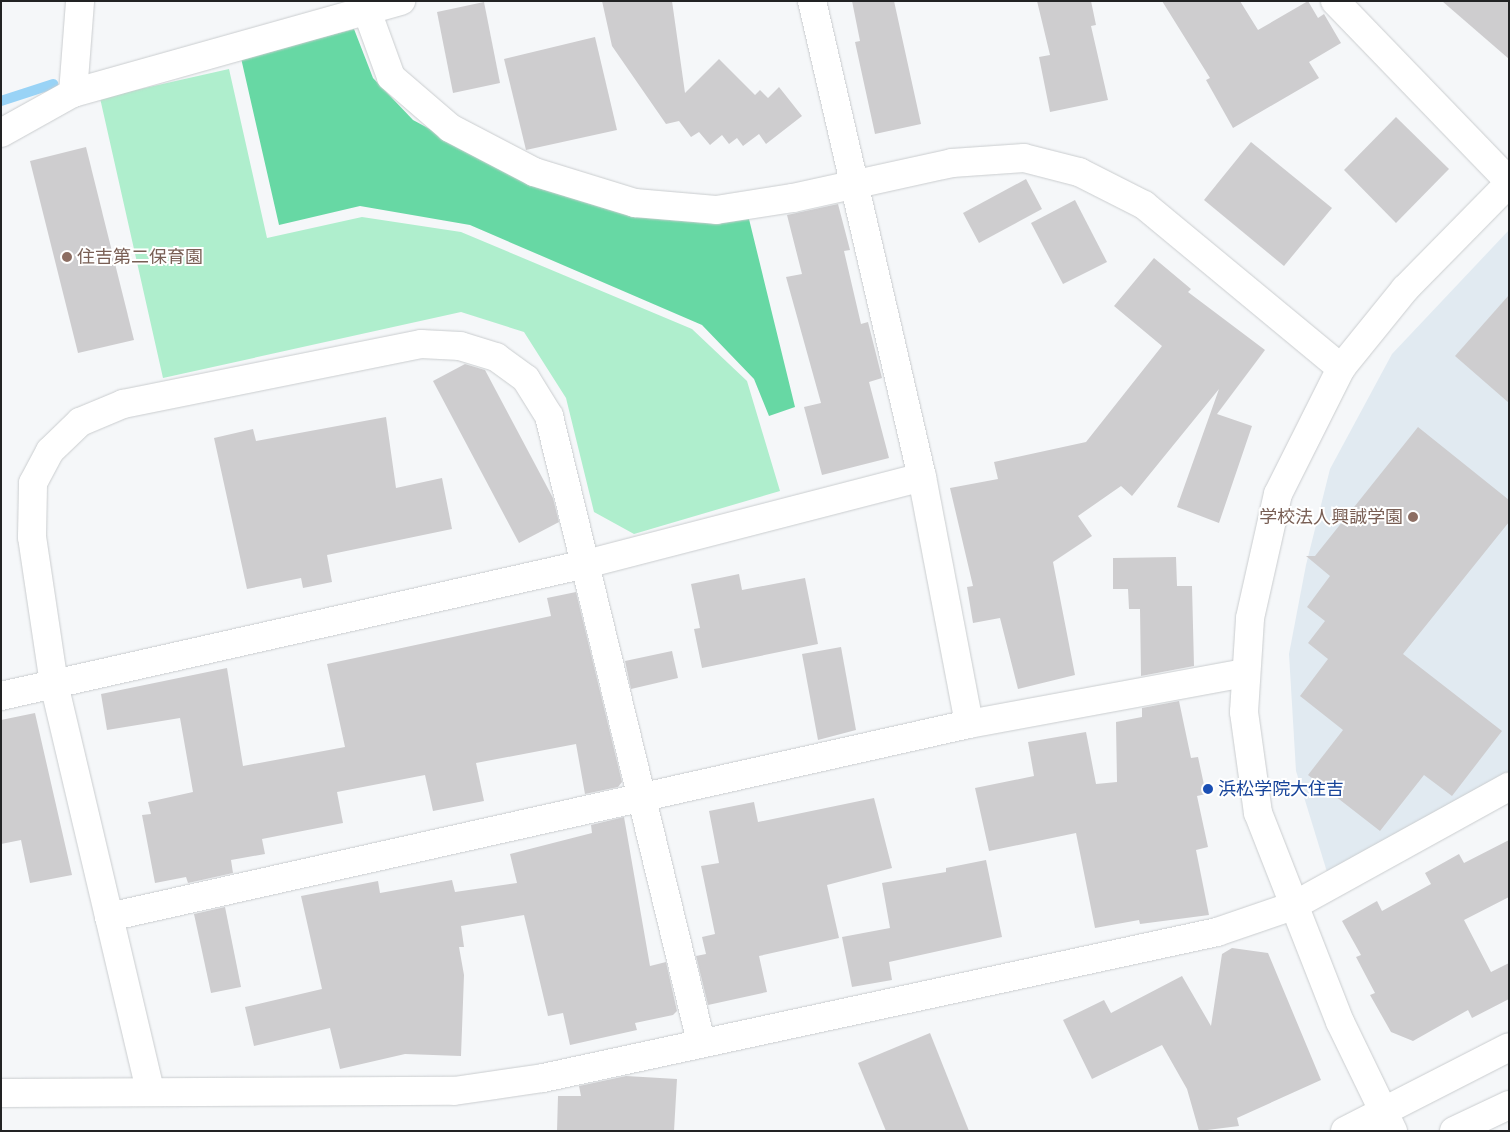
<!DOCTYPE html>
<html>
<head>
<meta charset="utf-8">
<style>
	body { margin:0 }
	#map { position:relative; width:1510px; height:1132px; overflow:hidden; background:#f5f7f9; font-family:"IBM Plex Sans","Noto Sans JP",sans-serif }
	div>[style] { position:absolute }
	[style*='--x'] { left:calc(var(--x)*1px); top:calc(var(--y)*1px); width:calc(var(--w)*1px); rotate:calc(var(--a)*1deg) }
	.built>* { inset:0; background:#e1eaf1 }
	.green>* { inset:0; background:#afeecd }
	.forest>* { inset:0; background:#67d8a4 }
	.stream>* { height:10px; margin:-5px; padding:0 5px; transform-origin:5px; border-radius:5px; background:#99d3f6 }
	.building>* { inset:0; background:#cecdcf }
	.roads { filter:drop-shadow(0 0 1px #cacdcf) drop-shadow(0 0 1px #cacdcf) }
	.minor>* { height:28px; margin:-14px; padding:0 14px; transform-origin:14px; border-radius:14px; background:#fff }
	.tertiary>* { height:28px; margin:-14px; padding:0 14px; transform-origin:14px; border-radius:14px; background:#fff }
	.dots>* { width:14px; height:14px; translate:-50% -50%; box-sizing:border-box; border:2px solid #fff; border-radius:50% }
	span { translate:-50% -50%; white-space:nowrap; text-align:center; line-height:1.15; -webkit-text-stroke:4px #fff; paint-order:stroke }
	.education-label { font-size:18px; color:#785e54 }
	.left { translate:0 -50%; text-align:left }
	.right { translate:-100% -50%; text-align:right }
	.transit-label { font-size:18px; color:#164399 }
	.frame { position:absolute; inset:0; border:2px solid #222324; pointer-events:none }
</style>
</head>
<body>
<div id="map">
	<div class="built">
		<i style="clip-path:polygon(1509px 230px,1509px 771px,1327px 872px,1296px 771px,1289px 654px,1306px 565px,1330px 469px,1392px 354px)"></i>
	</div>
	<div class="green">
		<i style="clip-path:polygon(229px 69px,267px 238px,362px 217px,461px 232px,692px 329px,747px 381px,780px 491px,634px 534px,594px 512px,566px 398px,524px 332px,461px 312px,163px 378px,100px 98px)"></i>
	</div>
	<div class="forest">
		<i style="clip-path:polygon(354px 29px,373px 78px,413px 120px,542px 189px,676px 219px,749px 219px,795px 407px,769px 416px,754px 379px,702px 325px,470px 225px,360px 206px,279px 225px,241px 58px)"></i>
	</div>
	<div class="stream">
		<i style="--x:1;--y:101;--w:55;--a:-18.1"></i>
	</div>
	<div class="building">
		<i style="clip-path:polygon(602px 1px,672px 1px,685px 93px,719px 59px,755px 95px,760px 90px,768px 98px,779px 87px,802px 116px,766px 144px,759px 134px,743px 146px,737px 138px,729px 144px,722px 135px,710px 145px,699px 132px,691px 137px,679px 121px,666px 124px,612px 46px)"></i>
		<i style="clip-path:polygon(852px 1px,894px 1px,921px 124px,875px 134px,855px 42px,860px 41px)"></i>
		<i style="clip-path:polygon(1037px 1px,1091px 1px,1096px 25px,1091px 26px,1108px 100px,1050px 112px,1039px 57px,1050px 55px)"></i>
		<i style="clip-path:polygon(1162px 1px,1240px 1px,1258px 30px,1308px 1px,1318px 18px,1324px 14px,1341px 43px,1309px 62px,1319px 78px,1233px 128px,1206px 80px,1210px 78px)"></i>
		<i style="clip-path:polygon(1442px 1px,1509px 1px,1509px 59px)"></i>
		<i style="clip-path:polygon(484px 2px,500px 83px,453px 93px,437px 12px)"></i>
		<i style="clip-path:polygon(595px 37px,617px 130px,526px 150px,504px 59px)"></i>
		<i style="clip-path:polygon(1396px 117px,1449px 169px,1396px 223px,1344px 170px)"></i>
		<i style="clip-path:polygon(1251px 142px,1332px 208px,1284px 266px,1204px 200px)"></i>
		<i style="clip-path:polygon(86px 147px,134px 340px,78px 353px,30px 161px)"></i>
		<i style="clip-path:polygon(1026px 179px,1042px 209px,979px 243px,963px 213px)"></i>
		<i style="clip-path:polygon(1075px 200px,1107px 262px,1063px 284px,1031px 223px)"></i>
		<i style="clip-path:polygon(838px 204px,850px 250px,844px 251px,861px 324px,868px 322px,882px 378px,869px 382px,889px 458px,822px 475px,804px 407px,821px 403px,786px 277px,802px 274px,787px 215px)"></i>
		<i style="clip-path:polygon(1154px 258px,1191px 289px,1188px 292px,1265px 350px,1217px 414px,1252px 426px,1219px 523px,1177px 507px,1219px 389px,1132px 496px,1121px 486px,1078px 516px,1092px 536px,1053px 562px,1075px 675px,1018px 689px,1000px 618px,973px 623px,967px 587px,973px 586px,950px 488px,998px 479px,994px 462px,1086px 442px,1162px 346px,1114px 306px)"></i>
		<i style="clip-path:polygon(1509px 295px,1509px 403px,1455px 356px)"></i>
		<i style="clip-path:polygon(465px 364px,485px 370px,553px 498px,559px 522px,519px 543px,433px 381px)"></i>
		<i style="clip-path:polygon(386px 417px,396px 488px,442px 478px,452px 529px,327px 555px,332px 582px,303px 588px,301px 578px,247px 589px,214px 438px,253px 429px,256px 441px)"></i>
		<i style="clip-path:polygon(1418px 427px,1509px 500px,1509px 522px,1403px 654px,1502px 731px,1452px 796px,1424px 775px,1380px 831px,1308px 775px,1343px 730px,1300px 696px,1328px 659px,1308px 643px,1325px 621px,1307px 607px,1330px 576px,1306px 556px,1315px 556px)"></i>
		<i style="clip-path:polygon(1176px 557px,1177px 586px,1192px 586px,1194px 666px,1141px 676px,1140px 609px,1129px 609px,1128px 589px,1113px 589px,1113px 558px)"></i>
		<i style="clip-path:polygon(739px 574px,742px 590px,805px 578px,818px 644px,702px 668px,694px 629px,700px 628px,691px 584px)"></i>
		<i style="clip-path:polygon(576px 592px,622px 782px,618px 787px,585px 794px,576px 744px,476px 763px,484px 801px,433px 811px,425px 775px,337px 792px,343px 823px,262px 839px,265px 854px,231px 860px,233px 873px,188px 883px,186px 877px,155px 883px,142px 815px,151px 814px,148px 802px,193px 792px,180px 718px,107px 730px,101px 694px,227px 668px,243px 766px,345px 747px,327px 664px,551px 616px,547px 598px)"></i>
		<i style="clip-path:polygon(841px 647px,856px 730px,818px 740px,802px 654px)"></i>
		<i style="clip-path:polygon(672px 651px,678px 678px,631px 689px,625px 661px)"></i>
		<i style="clip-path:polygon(1179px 701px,1191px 758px,1198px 757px,1206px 794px,1197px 796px,1208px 847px,1196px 850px,1209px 915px,1140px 924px,1139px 920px,1095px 928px,1076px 833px,989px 851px,975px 788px,1034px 776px,1028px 742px,1086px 732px,1096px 784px,1117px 782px,1116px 722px,1142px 717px,1142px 708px)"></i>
		<i style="clip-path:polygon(35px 713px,72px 875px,30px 883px,21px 840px,1px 844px,1px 720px)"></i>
		<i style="clip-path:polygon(874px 798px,892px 868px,827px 885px,839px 938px,759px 956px,767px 992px,708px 1005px,696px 956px,706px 954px,702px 937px,715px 934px,701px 866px,719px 863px,709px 811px,754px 802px,758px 822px)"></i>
		<i style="clip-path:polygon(624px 817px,650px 966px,666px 962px,677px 1011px,673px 1015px,635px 1023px,637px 1030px,570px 1045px,563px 1013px,548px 1016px,524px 915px,461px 926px,464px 947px,459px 947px,464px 975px,461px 1056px,405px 1054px,340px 1069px,330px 1028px,254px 1046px,245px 1007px,322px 989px,301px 896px,378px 881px,380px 893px,452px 880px,455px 892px,517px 883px,510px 854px,592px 833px,591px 825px)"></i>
		<i style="clip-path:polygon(1509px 840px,1509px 897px,1464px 920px,1491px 972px,1509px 963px,1509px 999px,1472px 1018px,1468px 1010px,1413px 1041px,1391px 1032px,1370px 995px,1375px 993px,1356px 957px,1361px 955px,1342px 921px,1377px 901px,1382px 911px,1431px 884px,1425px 873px,1459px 854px,1464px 863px)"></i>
		<i style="clip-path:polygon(986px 860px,1002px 937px,889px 962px,892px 980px,852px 987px,842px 937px,890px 928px,882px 883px,946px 872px,946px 868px)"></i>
		<i style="clip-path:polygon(225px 907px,241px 987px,211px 993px,194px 914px)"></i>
		<i style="clip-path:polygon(1232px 948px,1268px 953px,1321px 1080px,1237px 1118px,1239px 1126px,1199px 1131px,1187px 1089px,1162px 1045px,1092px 1079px,1063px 1020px,1104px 1000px,1111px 1013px,1182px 976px,1211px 1026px,1222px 954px)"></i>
		<i style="clip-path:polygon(930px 1033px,969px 1131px,886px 1131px,858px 1063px)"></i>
		<i style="clip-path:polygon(626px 1076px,677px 1079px,674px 1131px,557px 1131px,558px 1096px,581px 1096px,579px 1086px)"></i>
	</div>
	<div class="roads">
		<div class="minor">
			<i style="--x:812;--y:1;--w:489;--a:77"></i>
			<i style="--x:922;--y:477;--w:251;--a:79.2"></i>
			<i style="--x:1335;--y:1;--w:250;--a:46"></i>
			<i style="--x:367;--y:11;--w:70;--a:70"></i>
			<i style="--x:391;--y:77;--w:78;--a:40.8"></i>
			<i style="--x:450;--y:128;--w:95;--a:27.6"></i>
			<i style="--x:534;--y:172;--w:106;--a:17.1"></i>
			<i style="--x:635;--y:203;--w:81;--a:4.9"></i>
			<i style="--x:716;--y:210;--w:78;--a:-8.9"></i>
			<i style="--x:793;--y:198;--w:163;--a:-12.4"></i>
			<i style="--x:952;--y:163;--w:72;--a:-4"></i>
			<i style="--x:1024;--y:158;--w:57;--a:14.3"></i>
			<i style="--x:1079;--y:172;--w:73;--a:26.9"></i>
			<i style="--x:1144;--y:205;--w:256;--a:39.6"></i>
			<i style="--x:73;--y:93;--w:92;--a:-85.6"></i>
			<i style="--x:1;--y:133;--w:82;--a:-29.1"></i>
			<i style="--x:73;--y:93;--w:341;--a:-15.7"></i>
			<i style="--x:1;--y:696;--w:600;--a:-12.72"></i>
			<i style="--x:586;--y:564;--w:347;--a:-14.5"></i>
			<i style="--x:1293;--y:906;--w:247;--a:-28.9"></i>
			<i style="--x:109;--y:917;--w:881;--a:-12.65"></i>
			<i style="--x:969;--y:724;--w:280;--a:-10.5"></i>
			<i style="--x:150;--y:1090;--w:417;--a:-103.3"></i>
			<i style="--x:54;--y:684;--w:149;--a:-98.5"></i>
			<i style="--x:32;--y:537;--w:54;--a:-88.9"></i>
			<i style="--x:33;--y:483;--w:36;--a:-62"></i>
			<i style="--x:50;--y:451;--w:42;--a:-44"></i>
			<i style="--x:80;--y:422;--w:47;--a:-22.7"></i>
			<i style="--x:123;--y:404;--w:304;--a:-11.4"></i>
			<i style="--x:421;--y:344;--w:39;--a:3"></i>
			<i style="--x:460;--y:346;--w:38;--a:17"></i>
			<i style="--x:496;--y:357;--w:37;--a:36"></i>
			<i style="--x:526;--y:379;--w:44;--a:58.1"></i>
			<i style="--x:549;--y:416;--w:644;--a:76.35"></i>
		</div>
		<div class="tertiary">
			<i style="--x:1;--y:1093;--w:453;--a:-0.3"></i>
			<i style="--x:454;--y:1091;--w:90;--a:-8.3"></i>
			<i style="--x:543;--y:1078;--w:690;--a:-12.22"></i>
			<i style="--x:1217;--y:932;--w:80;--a:-18.9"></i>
			<i style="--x:1345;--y:1131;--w:184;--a:-27.1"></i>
			<i style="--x:1393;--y:1131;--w:121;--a:-115.9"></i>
			<i style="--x:1340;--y:1022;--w:225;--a:-111.4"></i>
			<i style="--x:1258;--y:813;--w:102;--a:-97.9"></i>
			<i style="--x:1244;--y:712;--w:94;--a:-86.3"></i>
			<i style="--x:1250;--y:618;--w:127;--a:-77.3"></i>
			<i style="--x:1278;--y:494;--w:141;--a:-63.4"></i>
			<i style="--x:1341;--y:368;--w:102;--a:-51"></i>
			<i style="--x:1405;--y:289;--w:148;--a:-45.5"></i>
			<i style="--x:1454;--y:1131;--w:61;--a:-25.3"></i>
		</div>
	</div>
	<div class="dots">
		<i style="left:67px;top:257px;background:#8d6e63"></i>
		<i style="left:1413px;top:517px;background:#8d6e63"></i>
		<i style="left:1208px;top:789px;background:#1a4fb4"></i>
	</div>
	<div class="education-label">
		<span class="left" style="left:77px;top:257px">住吉第二保育園</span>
		<span class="right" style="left:1403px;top:517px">学校法人興誠学園</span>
	</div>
	<div class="transit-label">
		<span class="left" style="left:1218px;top:789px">浜松学院大住吉</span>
	</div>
	<div class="frame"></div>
</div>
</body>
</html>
